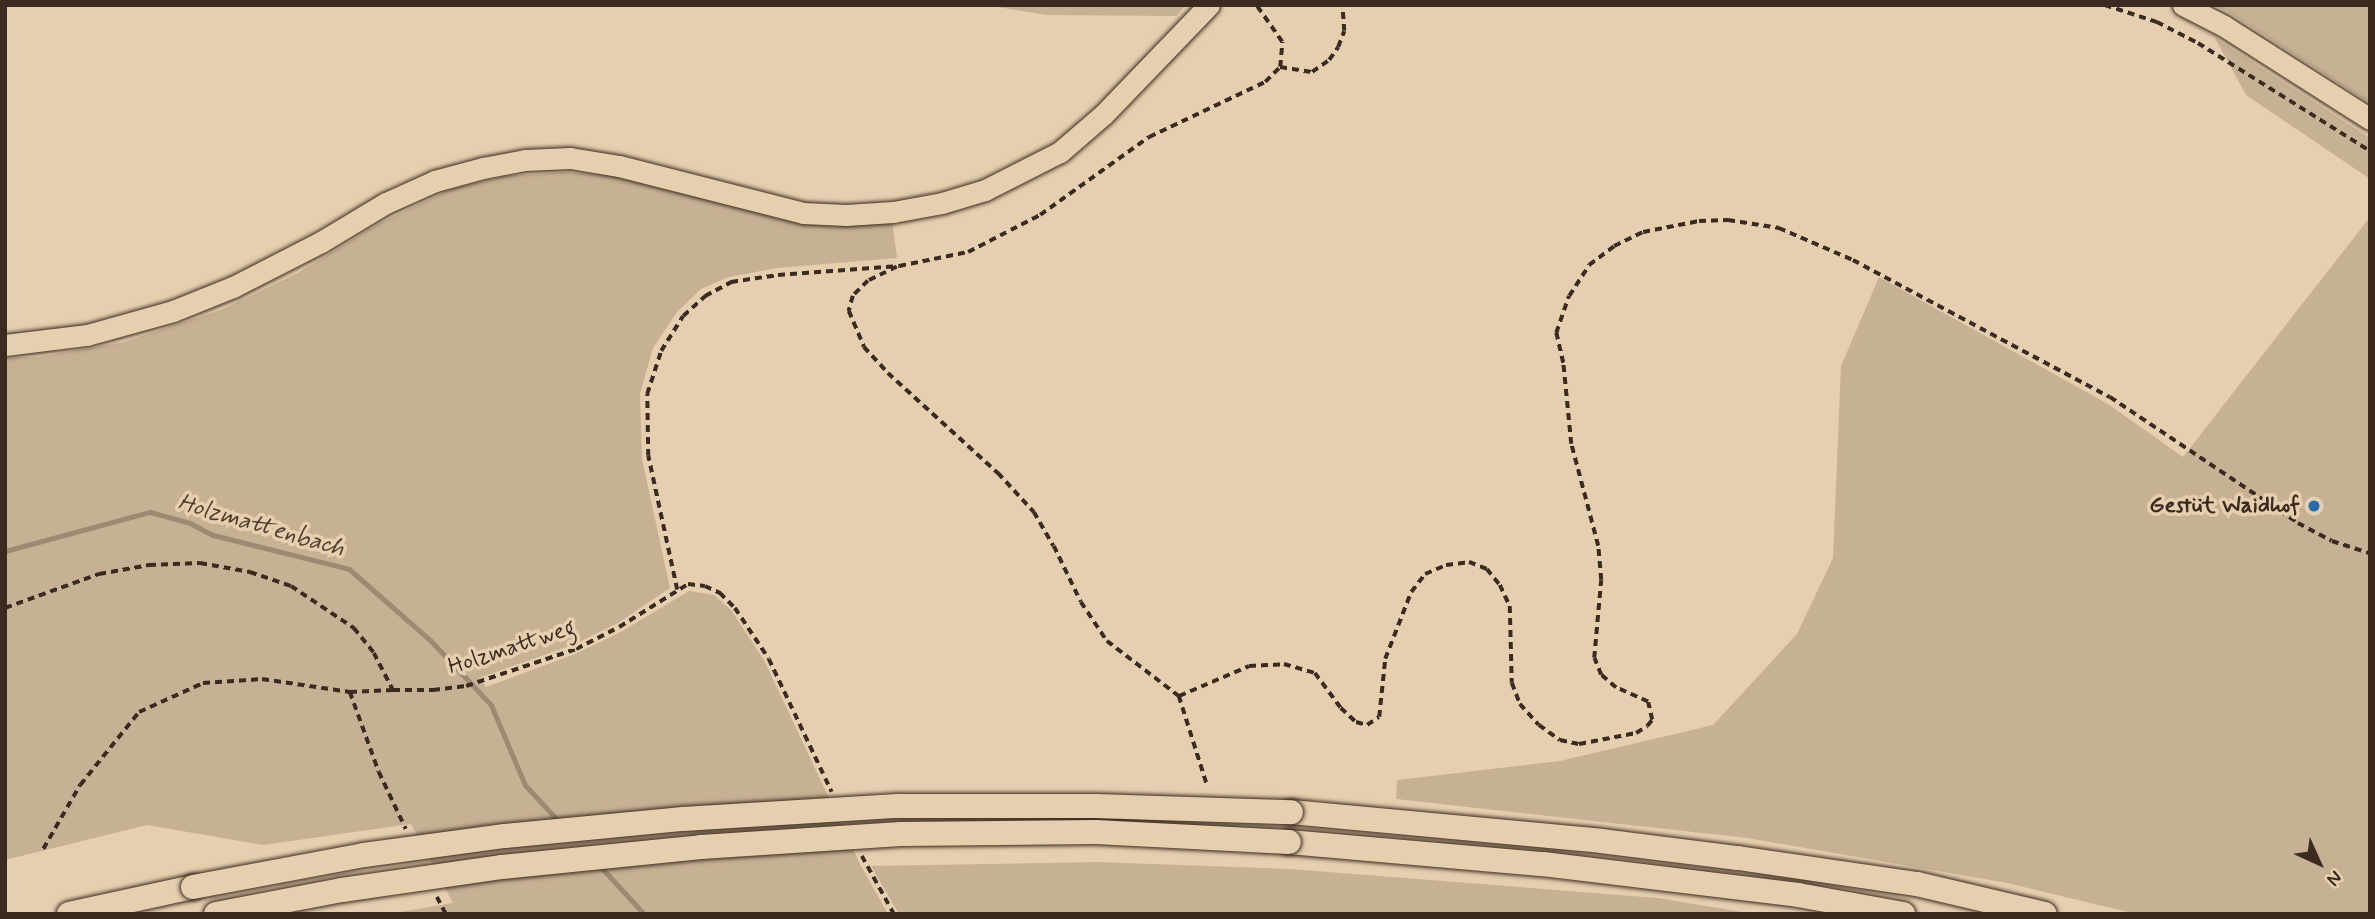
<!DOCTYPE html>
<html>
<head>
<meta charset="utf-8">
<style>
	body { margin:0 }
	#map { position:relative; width:2375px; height:919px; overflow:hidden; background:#e6cfaf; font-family:Mynerve,sans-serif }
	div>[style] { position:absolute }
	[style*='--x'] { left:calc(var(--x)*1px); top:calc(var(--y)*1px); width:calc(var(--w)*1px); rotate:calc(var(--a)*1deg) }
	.green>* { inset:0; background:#c7b195 }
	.stream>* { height:5px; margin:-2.5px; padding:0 2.5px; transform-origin:2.5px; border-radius:2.5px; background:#9e8a73 }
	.path>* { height:3.5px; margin-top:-1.75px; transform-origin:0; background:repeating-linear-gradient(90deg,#3b2a1e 0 7px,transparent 0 12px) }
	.roads { filter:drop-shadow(0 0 2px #3b2a1e) drop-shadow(0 0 2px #3b2a1e) }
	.primary>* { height:21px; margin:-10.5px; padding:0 10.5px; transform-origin:10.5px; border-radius:10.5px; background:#e6cfaf }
	.motorway>* { height:24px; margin:-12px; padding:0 12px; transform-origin:12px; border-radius:12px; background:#e6cfaf }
	.bridges { filter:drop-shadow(0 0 2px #3b2a1e) drop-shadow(0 0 2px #3b2a1e) }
	.motorway-bridge>* { height:24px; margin:-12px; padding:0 12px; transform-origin:12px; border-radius:12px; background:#e6cfaf }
	.dots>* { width:19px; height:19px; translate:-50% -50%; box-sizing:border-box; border:4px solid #e6cfaf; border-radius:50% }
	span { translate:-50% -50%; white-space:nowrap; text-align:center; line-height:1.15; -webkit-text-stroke:7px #e6cfaf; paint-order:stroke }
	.poi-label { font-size:23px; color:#3b2a1e; font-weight:700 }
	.right { translate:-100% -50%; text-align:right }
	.street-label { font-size:23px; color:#3b2a1e }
	.water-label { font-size:24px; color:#4f3d2f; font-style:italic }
	.frame { position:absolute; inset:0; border:7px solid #3b2a1e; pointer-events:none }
	.north { position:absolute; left:2284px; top:828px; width:70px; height:70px; -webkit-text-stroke:5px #e6cfaf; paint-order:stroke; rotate:135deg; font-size:19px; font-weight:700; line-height:28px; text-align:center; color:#3b2a1e }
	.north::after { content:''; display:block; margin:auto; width:24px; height:32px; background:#3b2a1e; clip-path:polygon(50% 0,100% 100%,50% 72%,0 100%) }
</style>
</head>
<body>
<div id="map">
	<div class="green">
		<i style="clip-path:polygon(985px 5px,1186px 5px,1176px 16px,1047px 15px)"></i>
		<i style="clip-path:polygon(2214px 5px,2370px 5px,2370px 103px,2227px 11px)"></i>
		<i style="clip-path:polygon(2215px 38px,2370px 138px,2370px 179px,2246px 95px)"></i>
		<i style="clip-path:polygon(565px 172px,617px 176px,892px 220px,897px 258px,777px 268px,729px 277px,701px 289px,677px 312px,653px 348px,640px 394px,642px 459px,670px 588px,618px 623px,575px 644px,479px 678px,486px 687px,575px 654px,619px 633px,689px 591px,714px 595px,731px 610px,764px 660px,861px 866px,888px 914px,388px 914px,453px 903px,411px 824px,263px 845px,147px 825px,5px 860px,5px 358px,39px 357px,124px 342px,221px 310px,298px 273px,380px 223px,451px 189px,507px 176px)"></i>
		<i style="clip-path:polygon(2370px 217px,2370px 914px,2136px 914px,2007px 883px,1747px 838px,1396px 799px,1397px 780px,1560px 761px,1713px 725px,1797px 634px,1833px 558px,1841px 366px,1879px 277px,2108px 404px,2183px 457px)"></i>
		<i style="clip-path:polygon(1097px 862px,1291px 869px,1658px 898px,1754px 914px,899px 914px,871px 866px)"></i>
	</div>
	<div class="stream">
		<i style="--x:5;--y:551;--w:150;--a:-15.1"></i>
		<i style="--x:150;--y:512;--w:41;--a:15.4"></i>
		<i style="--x:190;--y:523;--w:26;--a:28"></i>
		<i style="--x:213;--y:535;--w:140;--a:14"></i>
		<i style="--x:349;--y:569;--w:109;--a:41.3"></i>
		<i style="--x:431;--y:641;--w:88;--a:46.8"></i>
		<i style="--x:491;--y:705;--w:87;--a:67"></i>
		<i style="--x:525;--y:785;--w:53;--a:47.3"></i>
		<i style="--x:599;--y:865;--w:67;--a:47.4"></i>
	</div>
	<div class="path">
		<i style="--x:2105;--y:5;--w:55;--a:18.1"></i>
		<i style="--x:2157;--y:22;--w:46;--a:27.1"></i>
		<i style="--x:2198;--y:43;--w:203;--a:32.1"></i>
		<i style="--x:1280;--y:67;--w:32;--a:9"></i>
		<i style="--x:1312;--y:72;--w:21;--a:-35"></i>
		<i style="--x:1329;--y:60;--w:16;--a:-55"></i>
		<i style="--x:1338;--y:47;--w:17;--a:-69"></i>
		<i style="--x:1344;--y:31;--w:26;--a:-94"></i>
		<i style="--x:897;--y:267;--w:32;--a:154"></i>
		<i style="--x:868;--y:281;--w:21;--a:135"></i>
		<i style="--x:853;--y:296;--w:16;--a:105"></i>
		<i style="--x:849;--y:311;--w:39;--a:67"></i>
		<i style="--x:864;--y:347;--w:35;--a:47"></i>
		<i style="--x:888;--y:373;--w:149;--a:42.3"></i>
		<i style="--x:998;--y:473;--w:53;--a:47.3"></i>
		<i style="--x:1034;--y:512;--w:39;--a:60"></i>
		<i style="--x:1054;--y:546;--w:62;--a:64.3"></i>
		<i style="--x:1081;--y:602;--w:47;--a:56.3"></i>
		<i style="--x:1107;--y:641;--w:91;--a:37.4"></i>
		<i style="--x:1179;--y:696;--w:93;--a:72.5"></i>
		<i style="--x:677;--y:590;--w:137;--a:-102.2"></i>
		<i style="--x:648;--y:456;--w:62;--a:-90.9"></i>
		<i style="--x:647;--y:394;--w:45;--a:-72"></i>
		<i style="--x:661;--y:351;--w:41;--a:-57.8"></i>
		<i style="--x:683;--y:316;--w:30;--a:-42"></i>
		<i style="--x:705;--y:296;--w:30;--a:-28"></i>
		<i style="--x:731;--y:282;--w:48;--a:-8.5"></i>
		<i style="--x:778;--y:275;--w:121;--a:-4.3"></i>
		<i style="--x:899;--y:266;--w:70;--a:-11.5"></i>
		<i style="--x:968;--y:252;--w:81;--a:-27.2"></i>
		<i style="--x:1040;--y:215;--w:134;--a:-35.6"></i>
		<i style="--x:1149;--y:137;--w:128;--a:-25.4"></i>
		<i style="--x:1265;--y:82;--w:21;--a:-45"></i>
		<i style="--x:1280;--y:67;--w:25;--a:-85"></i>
		<i style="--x:1282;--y:42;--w:45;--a:-125.1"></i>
		<i style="--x:5;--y:608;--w:100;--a:-19.9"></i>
		<i style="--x:99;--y:574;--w:51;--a:-10.2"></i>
		<i style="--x:149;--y:565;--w:51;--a:-2.2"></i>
		<i style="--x:200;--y:563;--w:51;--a:10.2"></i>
		<i style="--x:250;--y:572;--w:43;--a:18.9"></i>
		<i style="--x:291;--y:586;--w:76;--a:33.7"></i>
		<i style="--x:354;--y:628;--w:32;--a:51"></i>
		<i style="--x:374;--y:653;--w:42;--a:62.8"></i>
		<i style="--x:393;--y:690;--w:40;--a:0"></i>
		<i style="--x:433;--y:690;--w:33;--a:-7"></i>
		<i style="--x:466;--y:686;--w:116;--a:-18.6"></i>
		<i style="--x:576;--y:649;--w:48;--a:-27.1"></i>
		<i style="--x:619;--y:627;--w:81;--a:-31.9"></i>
		<i style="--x:688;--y:584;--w:17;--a:7"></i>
		<i style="--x:705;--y:586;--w:17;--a:25"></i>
		<i style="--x:720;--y:593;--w:21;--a:45"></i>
		<i style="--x:735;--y:608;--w:61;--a:56.3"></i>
		<i style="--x:769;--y:659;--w:147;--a:64.7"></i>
		<i style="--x:350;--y:692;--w:85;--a:70.1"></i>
		<i style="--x:379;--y:772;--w:63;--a:64.7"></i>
		<i style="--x:1179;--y:696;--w:76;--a:-23.2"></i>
		<i style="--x:1249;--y:666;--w:35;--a:-3"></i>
		<i style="--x:1284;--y:664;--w:32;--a:16"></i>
		<i style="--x:1315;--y:673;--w:44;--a:53.4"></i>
		<i style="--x:1341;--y:708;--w:21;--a:43"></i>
		<i style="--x:1356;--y:722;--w:11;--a:15"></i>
		<i style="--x:1367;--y:725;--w:14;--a:-34"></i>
		<i style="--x:1379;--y:717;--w:58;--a:-84.1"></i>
		<i style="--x:1385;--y:659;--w:72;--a:-68.8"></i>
		<i style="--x:1411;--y:592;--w:23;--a:-52"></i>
		<i style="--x:1425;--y:574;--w:23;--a:-23"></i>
		<i style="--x:1446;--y:565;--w:23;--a:-7"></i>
		<i style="--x:1469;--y:562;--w:19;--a:21"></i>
		<i style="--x:1487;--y:569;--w:21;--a:51"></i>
		<i style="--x:1500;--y:585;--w:23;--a:65"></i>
		<i style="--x:1510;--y:606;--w:77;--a:88.5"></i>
		<i style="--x:1512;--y:683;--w:22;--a:69"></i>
		<i style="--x:1520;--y:704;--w:28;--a:48"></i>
		<i style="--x:1539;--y:725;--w:26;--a:36"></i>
		<i style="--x:1560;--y:740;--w:19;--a:12"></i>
		<i style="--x:1579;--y:744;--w:58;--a:-10.9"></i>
		<i style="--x:1636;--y:733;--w:13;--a:-32"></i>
		<i style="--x:1647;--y:726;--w:8;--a:-50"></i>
		<i style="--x:1652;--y:720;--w:18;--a:-103"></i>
		<i style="--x:1648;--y:702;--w:35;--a:-156"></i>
		<i style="--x:1616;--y:688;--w:20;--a:-139"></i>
		<i style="--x:1601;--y:675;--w:18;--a:-112"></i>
		<i style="--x:1594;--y:658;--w:78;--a:-84.9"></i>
		<i style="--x:1601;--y:580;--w:34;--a:-95"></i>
		<i style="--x:1598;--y:546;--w:106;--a:-104.8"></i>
		<i style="--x:1571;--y:444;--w:81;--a:-95.6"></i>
		<i style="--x:1563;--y:363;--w:31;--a:-103"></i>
		<i style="--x:1556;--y:333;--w:39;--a:-71"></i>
		<i style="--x:1569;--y:296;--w:37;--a:-57"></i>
		<i style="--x:1589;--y:265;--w:31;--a:-37"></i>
		<i style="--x:1614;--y:246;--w:32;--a:-26"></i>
		<i style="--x:1643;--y:232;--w:57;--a:-11.1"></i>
		<i style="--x:1699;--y:221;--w:29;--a:-2"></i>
		<i style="--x:1728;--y:220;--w:52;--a:8.9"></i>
		<i style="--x:1779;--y:228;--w:81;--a:23.4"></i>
		<i style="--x:1853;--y:260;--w:291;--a:28.1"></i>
		<i style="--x:2110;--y:397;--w:226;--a:33.8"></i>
		<i style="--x:2298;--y:523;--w:38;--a:28"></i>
		<i style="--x:2332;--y:541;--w:40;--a:18"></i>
		<i style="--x:43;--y:849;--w:74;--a:-60"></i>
		<i style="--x:80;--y:785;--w:94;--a:-51.1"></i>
		<i style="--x:139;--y:712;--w:70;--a:-24.4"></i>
		<i style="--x:203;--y:683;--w:59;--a:-3.9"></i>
		<i style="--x:262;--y:679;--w:89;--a:8.4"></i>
		<i style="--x:350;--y:692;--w:43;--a:-2.7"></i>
		<i style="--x:862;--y:856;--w:66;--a:61.1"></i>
		<i style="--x:437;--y:897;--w:19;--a:62"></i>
	</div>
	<div class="roads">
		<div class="primary">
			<i style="--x:2183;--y:5;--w:46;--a:27.1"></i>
			<i style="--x:2224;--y:26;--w:173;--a:32.5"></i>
			<i style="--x:5;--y:345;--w:83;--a:-7"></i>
			<i style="--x:87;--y:335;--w:89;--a:-15.6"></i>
			<i style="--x:173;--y:311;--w:65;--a:-21.8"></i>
			<i style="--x:233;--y:287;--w:99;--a:-27.1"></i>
			<i style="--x:321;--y:242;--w:76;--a:-31"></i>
			<i style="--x:386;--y:203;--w:54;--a:-24.2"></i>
			<i style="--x:435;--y:181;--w:50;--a:-15.2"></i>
			<i style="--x:483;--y:168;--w:43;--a:-10.8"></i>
			<i style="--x:525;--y:160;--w:45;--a:-2.5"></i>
			<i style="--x:570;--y:158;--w:50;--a:9.3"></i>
			<i style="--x:619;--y:166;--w:190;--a:14.3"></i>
			<i style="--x:803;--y:213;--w:43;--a:2.7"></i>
			<i style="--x:846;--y:215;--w:47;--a:-3.7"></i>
			<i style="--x:893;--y:212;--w:50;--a:-10.4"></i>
			<i style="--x:942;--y:203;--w:45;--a:-16.8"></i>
			<i style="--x:985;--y:190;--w:84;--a:-26.9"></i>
			<i style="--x:1060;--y:152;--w:58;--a:-40.8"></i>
			<i style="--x:1104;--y:114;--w:151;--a:-46.1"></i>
		</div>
		<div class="motorway">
			<i style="--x:1291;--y:812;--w:311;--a:5.3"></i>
			<i style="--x:1601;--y:841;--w:138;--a:7.1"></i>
			<i style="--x:1738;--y:858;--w:181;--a:8.3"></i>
			<i style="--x:1917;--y:884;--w:131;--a:13.2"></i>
			<i style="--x:1289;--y:842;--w:255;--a:5"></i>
			<i style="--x:1543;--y:864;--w:257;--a:6.9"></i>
			<i style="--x:1798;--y:895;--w:107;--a:10.3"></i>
			<i style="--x:69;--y:914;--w:127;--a:-12.3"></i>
		</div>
	</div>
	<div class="bridges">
		<div class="motorway-bridge">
			<i style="--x:193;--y:887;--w:174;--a:-10.6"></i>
			<i style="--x:364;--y:855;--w:142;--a:-7.7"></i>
			<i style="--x:505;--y:836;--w:179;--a:-5.5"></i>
			<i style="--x:683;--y:819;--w:215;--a:-3.5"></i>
			<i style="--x:898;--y:806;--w:197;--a:0"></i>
			<i style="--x:1095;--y:806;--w:196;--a:1.8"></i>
			<i style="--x:216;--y:914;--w:128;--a:-10.8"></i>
			<i style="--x:342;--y:890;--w:162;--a:-8.2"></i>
			<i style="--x:502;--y:867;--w:200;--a:-5.7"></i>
			<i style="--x:701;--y:847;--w:200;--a:-3.7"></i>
			<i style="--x:901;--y:834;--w:195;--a:-0.6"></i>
			<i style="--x:1096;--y:832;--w:193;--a:3"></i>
		</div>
	</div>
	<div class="dots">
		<i style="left:2314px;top:506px;background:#1f6fb2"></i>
	</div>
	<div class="poi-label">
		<span class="right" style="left:2300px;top:506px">Gestüt Waidhof</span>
	</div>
	<div class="street-label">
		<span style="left:512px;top:648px;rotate:-18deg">Holzmattweg</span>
	</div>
	<div class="water-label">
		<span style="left:261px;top:526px;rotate:16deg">Holzmattenbach</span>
	</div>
	<div class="frame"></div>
	<div class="north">N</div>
</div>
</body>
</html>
